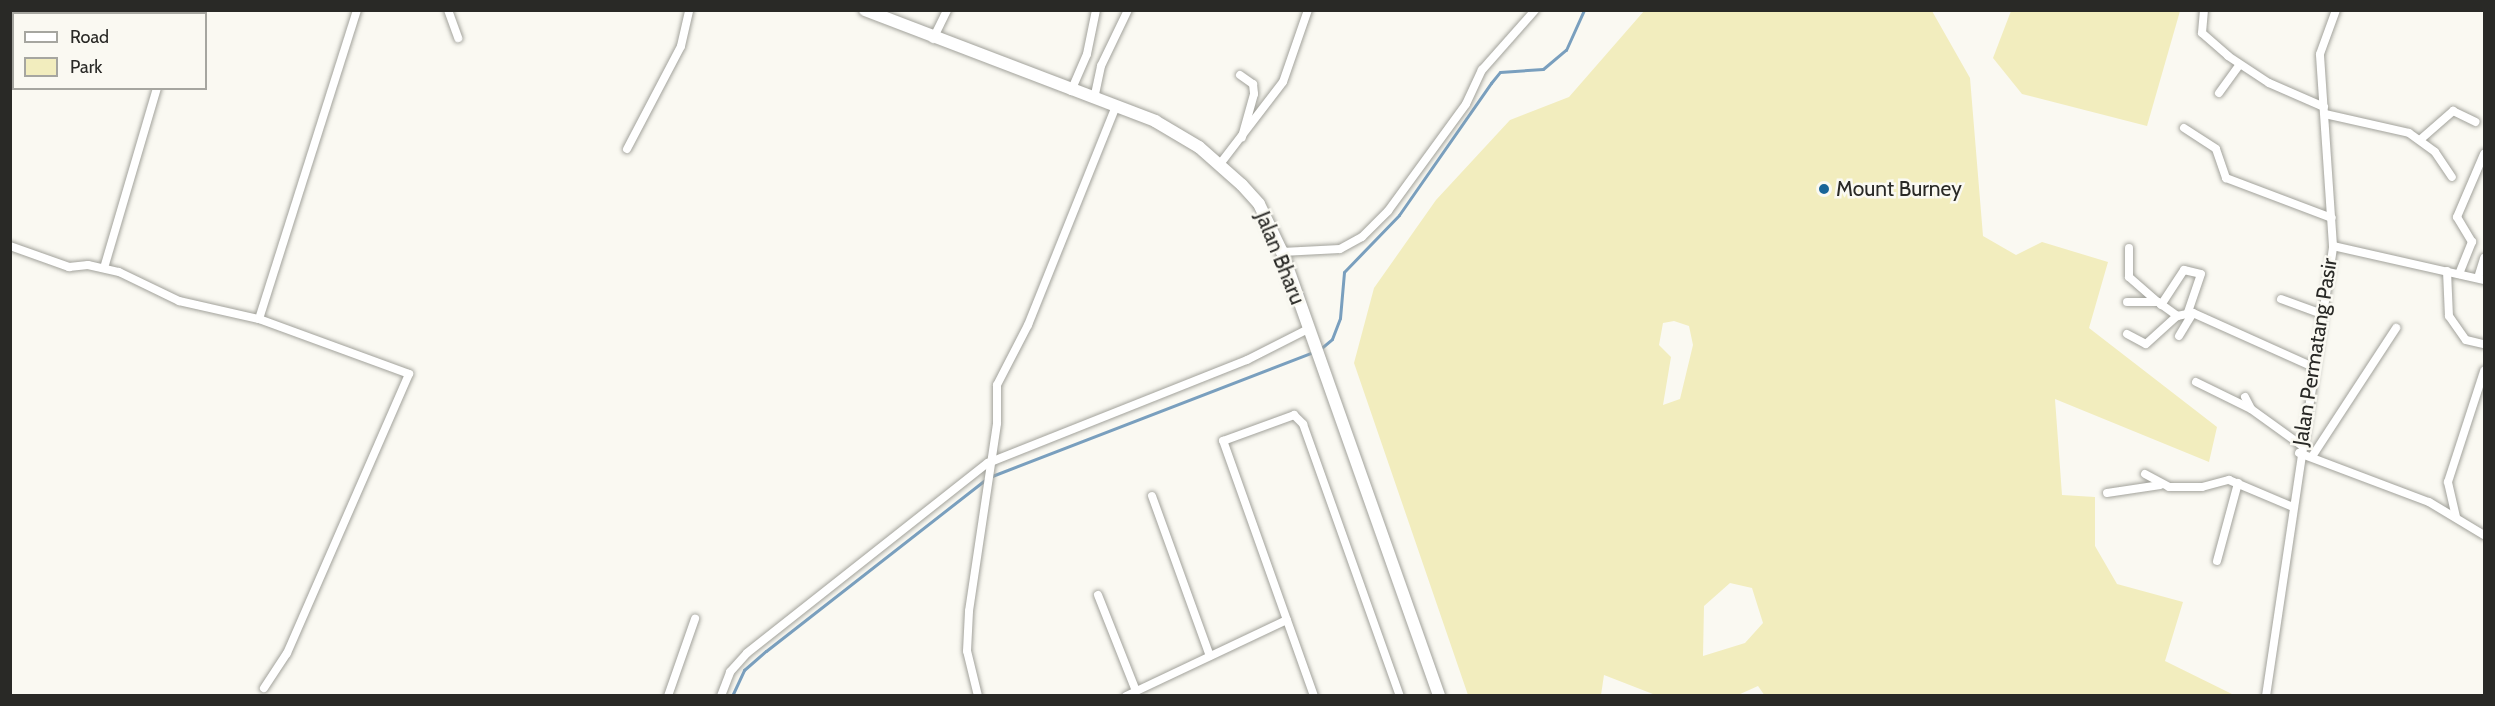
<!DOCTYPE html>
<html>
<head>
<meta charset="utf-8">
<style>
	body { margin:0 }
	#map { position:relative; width:2495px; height:706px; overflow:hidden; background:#faf9f2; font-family:Cabin,sans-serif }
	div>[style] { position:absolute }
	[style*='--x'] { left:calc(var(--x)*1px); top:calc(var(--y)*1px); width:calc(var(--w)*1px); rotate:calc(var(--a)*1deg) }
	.green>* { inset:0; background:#f2edbe }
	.stream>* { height:3px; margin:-1.5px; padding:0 1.5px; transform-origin:1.5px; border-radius:1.5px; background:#799fbe }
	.roads { filter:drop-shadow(0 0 2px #a2a29b) drop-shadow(0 0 2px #a2a29b) }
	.street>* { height:8px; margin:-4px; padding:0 4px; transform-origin:4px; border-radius:4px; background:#fff }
	.secondary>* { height:12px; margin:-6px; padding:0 6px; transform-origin:6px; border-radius:6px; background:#fff }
	.dots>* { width:16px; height:16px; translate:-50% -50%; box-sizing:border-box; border:3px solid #faf9f2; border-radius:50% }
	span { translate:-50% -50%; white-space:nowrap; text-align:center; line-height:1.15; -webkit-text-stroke:5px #faf9f2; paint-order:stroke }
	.poi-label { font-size:21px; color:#292926 }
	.left { translate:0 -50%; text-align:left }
	.street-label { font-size:21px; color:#292926 }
	.frame { position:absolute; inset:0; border:12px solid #292926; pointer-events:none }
	.legend { position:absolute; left:12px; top:12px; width:195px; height:78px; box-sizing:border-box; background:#faf9f2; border:2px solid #a6a6a0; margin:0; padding:8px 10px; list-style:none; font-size:18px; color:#292926 }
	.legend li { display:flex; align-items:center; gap:12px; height:30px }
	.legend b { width:30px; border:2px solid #a6a6a0 }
</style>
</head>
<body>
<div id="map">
	<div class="green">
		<i style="clip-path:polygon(evenodd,1644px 11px,1932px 11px,1970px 78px,1983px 236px,2016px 255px,2042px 242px,2108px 262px,2089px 328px,2217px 427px,2209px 462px,2055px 399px,2062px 495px,2095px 497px,2095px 546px,2117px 584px,2183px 602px,2165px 661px,2234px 695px,1765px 696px,1758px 686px,1738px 695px,1658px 696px,1604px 675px,1601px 695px,1468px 695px,1354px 363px,1374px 288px,1436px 200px,1510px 120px,1569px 97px,1644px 11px,1674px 321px,1689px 326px,1693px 345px,1680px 399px,1663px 405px,1671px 357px,1659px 345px,1663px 323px,1674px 321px,1644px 11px,1730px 583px,1752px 588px,1763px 623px,1745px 643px,1703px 656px,1704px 606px,1730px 583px)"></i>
		<i style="clip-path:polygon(2011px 11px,2180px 11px,2147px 126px,2022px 94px,1993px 58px)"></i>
	</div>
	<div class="stream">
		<i style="--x:1319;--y:350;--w:17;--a:-40"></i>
		<i style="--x:1332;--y:339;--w:22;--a:-69"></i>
		<i style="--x:1340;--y:318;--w:46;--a:-85"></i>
		<i style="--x:1344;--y:272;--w:79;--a:-46"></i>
		<i style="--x:1399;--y:215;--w:161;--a:-55.1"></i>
		<i style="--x:1491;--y:83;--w:14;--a:-51"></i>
		<i style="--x:1500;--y:72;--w:43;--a:-4"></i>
		<i style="--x:1543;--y:69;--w:30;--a:-40"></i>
		<i style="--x:1566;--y:50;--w:44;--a:-65.8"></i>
		<i style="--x:992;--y:476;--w:344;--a:-21.1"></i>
		<i style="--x:732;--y:696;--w:29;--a:-65"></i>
		<i style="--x:744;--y:670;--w:29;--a:-41"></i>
		<i style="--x:766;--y:651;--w:279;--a:-38"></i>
	</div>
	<div class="roads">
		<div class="street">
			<i style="--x:448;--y:10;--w:30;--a:70"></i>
			<i style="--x:2204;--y:10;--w:23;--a:95"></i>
			<i style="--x:2202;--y:33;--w:35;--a:41"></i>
			<i style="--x:2228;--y:56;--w:49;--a:33.4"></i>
			<i style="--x:2269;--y:83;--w:60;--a:23.6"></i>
			<i style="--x:28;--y:14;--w:4;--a:-76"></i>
			<i style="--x:180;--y:14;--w:4;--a:-76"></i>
			<i style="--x:10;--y:23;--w:4;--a:14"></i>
			<i style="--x:933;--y:39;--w:32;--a:-64"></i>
			<i style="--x:1240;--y:75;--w:16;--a:35"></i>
			<i style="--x:1253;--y:84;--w:10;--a:84"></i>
			<i style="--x:1254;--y:94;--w:45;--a:105.6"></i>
			<i style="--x:1071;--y:91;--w:40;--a:-66.6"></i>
			<i style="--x:1087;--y:54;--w:45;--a:-78.4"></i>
			<i style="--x:2219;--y:93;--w:34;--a:-54"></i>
			<i style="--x:1094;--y:99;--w:34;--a:-78"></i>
			<i style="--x:1101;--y:66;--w:62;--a:-64.3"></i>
			<i style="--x:2325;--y:114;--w:86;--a:12.7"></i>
			<i style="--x:2409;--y:133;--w:32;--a:36"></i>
			<i style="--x:2435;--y:152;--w:30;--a:56"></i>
			<i style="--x:2184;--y:128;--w:38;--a:33"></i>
			<i style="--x:2216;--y:149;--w:31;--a:71"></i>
			<i style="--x:2226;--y:178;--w:113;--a:20.7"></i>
			<i style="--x:2421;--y:139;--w:43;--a:-41.2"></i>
			<i style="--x:2453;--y:111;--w:25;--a:26"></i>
			<i style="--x:627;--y:149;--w:116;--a:-62.3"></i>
			<i style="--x:681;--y:46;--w:37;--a:-77"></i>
			<i style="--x:1220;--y:164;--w:103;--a:-52.5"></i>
			<i style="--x:1283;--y:82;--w:76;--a:-70.9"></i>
			<i style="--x:10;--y:246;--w:63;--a:19.6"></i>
			<i style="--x:69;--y:267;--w:19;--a:-6"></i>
			<i style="--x:88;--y:265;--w:32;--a:13"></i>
			<i style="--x:119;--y:272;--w:67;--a:25.8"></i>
			<i style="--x:179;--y:301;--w:82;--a:12.7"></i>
			<i style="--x:259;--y:319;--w:160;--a:20.1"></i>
			<i style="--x:409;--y:374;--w:305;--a:113.6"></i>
			<i style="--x:287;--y:653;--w:42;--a:123.3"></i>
			<i style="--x:2333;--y:246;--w:155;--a:12.7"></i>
			<i style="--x:2129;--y:248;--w:29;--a:90"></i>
			<i style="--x:2129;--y:277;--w:38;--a:41"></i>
			<i style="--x:1282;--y:252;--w:58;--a:-3"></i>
			<i style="--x:1340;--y:249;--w:25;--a:-29"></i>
			<i style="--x:1362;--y:237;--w:37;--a:-45"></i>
			<i style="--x:1388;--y:211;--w:132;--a:-53.9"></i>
			<i style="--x:1466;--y:104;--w:38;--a:-65"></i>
			<i style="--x:1482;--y:70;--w:80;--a:-48.5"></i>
			<i style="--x:104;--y:268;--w:188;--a:-73.6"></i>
			<i style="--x:2447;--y:271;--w:45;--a:87.5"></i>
			<i style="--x:2449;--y:316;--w:29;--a:55"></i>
			<i style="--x:2466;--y:340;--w:18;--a:13"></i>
			<i style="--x:2459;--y:274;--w:35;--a:-68"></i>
			<i style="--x:2472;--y:242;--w:29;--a:-121"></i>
			<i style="--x:2457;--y:217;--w:69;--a:-66.8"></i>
			<i style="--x:2478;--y:278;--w:21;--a:-73"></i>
			<i style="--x:2281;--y:299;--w:44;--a:20.1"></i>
			<i style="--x:2127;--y:302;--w:31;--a:0"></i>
			<i style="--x:2158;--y:302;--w:24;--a:36"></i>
			<i style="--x:2161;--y:305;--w:42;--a:-56.7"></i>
			<i style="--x:2184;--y:270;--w:17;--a:13"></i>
			<i style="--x:2201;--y:274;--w:43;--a:108.9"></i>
			<i style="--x:259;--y:319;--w:324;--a:-72.4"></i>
			<i style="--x:2127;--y:334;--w:21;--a:28"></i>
			<i style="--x:2146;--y:344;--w:42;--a:-42.1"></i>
			<i style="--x:2177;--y:316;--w:16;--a:-11"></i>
			<i style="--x:2193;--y:313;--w:132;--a:24.2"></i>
			<i style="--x:2179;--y:336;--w:27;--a:-59"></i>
			<i style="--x:2196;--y:382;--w:61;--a:26.1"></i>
			<i style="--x:2245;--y:397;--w:13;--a:63"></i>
			<i style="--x:2251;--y:409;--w:62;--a:35.8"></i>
			<i style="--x:2299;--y:453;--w:139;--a:20.7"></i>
			<i style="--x:2429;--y:502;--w:64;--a:31"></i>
			<i style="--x:2313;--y:455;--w:152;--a:-56.8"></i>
			<i style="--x:2145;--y:474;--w:27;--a:28"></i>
			<i style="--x:2169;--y:487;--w:33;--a:0"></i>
			<i style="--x:2202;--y:487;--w:28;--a:-15"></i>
			<i style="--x:2229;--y:480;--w:69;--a:22.9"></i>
			<i style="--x:2107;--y:493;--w:54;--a:-8.6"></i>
			<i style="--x:1152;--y:496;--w:170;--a:70.1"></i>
			<i style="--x:2456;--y:517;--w:36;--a:-103"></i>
			<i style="--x:2448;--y:482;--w:117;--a:-72"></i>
			<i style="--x:2217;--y:561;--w:81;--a:-74.9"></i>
			<i style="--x:1098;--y:595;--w:103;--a:68.4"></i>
			<i style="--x:668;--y:696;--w:82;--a:-70.7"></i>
			<i style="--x:721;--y:696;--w:26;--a:-69"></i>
			<i style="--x:730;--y:672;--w:25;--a:-48"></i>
			<i style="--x:747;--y:653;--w:307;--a:-38.3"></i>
			<i style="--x:988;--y:463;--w:279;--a:-21.7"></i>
			<i style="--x:1247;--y:360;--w:68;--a:-26.9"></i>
			<i style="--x:978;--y:696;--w:46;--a:-103.7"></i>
			<i style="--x:967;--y:651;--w:40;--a:-87.1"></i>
			<i style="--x:969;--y:611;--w:190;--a:-81.5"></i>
			<i style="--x:997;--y:423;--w:38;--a:-90"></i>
			<i style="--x:997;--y:385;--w:68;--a:-62.7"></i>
			<i style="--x:1028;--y:325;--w:236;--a:-68.1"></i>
			<i style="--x:1126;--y:696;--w:178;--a:-25.3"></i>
			<i style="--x:1314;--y:696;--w:271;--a:-109.6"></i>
			<i style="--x:1223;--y:441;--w:76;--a:-20.1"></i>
			<i style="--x:1294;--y:415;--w:13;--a:45"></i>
			<i style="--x:1303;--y:424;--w:289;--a:70.4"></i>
			<i style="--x:2266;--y:696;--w:455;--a:-81.5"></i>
			<i style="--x:2333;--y:246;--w:192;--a:-93.9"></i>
			<i style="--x:2320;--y:54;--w:47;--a:-70"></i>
		</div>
		<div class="secondary">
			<i style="--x:865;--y:10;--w:311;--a:20.9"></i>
			<i style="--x:1155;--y:121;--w:51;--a:30.6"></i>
			<i style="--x:1199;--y:147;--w:57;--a:41.5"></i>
			<i style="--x:1242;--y:185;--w:25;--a:48"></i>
			<i style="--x:1259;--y:204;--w:53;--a:64.4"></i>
			<i style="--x:1282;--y:252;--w:471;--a:70.5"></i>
		</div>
	</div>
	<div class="dots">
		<i style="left:1824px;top:189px;background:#196598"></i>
	</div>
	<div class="poi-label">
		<span class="left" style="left:1836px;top:189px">Mount Burney</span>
	</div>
	<div class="street-label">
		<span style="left:1280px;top:258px;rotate:68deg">Jalan Bharu</span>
		<span style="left:2315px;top:352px;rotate:-81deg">Jalan Permatang Pasir</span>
	</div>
	<div class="frame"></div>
	<ul class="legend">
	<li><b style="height:8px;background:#fff"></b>Road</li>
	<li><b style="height:16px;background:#f2edbe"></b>Park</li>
	</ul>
</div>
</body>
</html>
